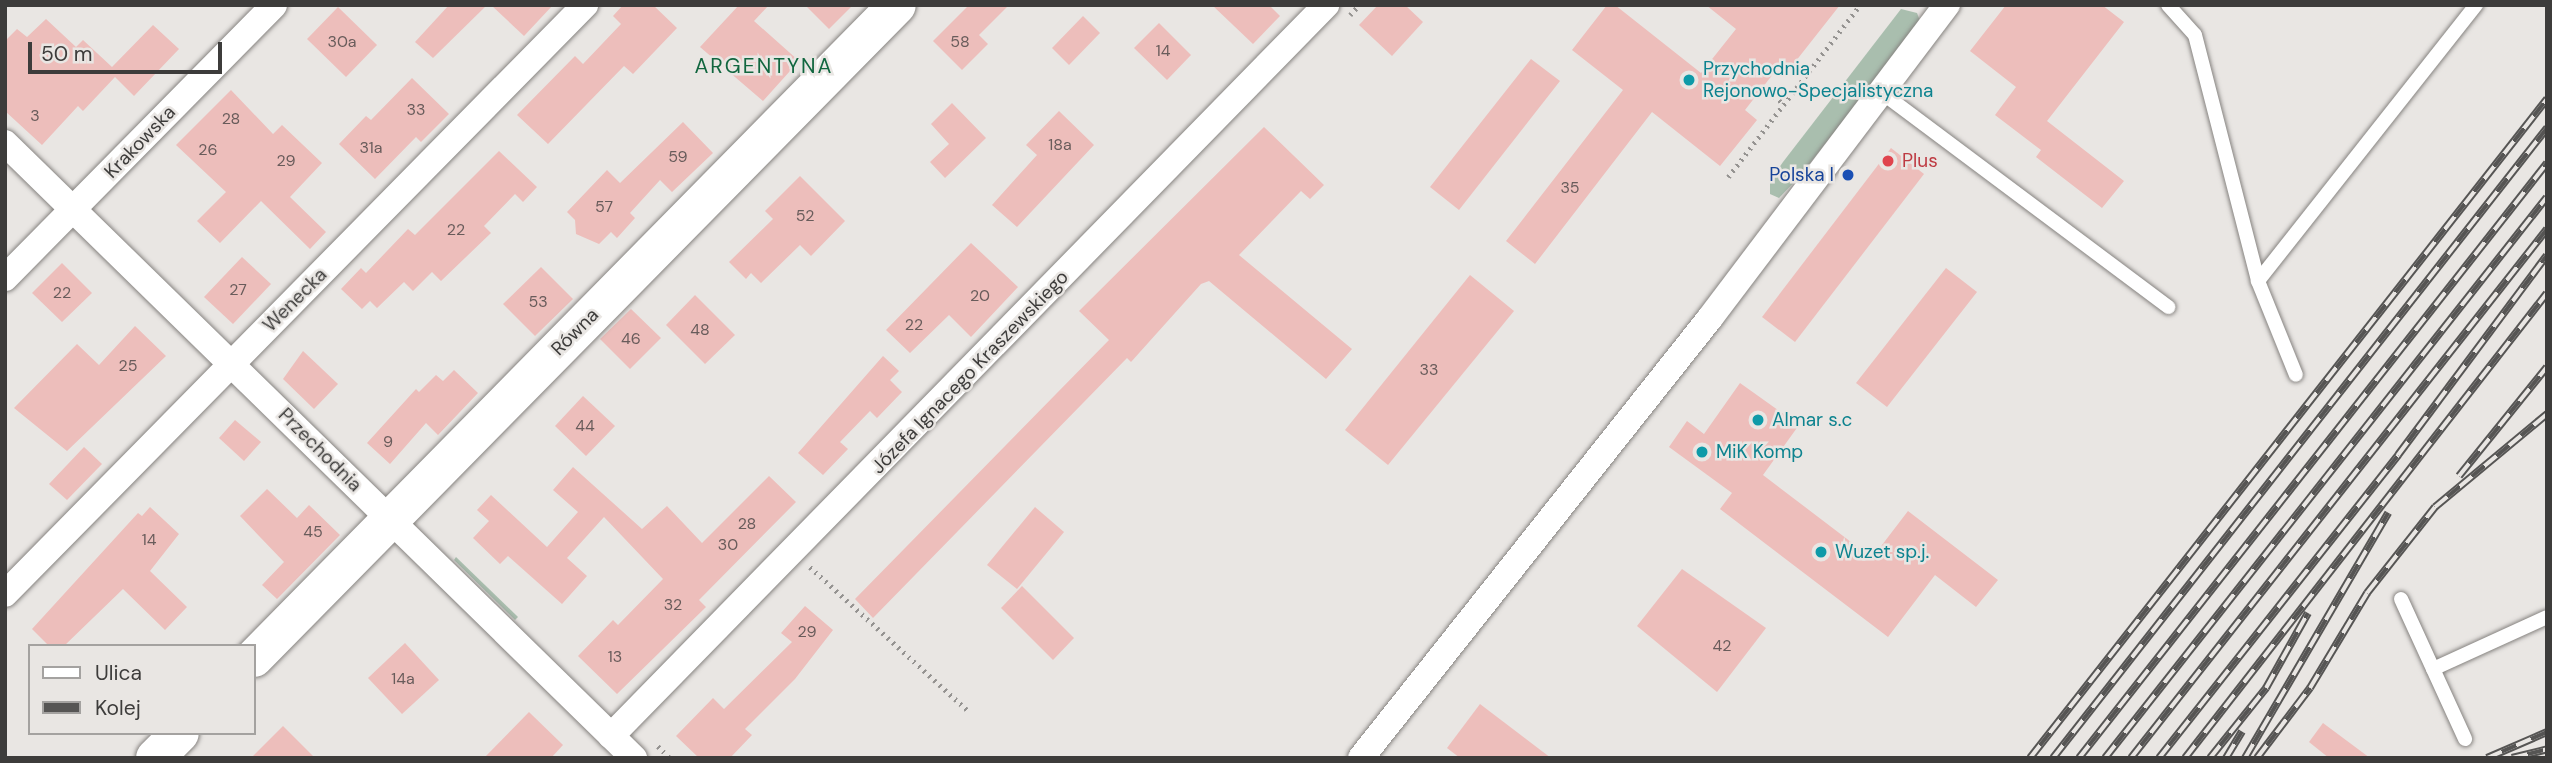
<!DOCTYPE html>
<html>
<head>
<meta charset="utf-8">
<style>
	body { margin:0 }
	#map { position:relative; width:2552px; height:763px; overflow:hidden; background:#e9e6e3; font-family:"DM Sans",sans-serif }
	div>[style] { position:absolute }
	[style*='--x'] { left:calc(var(--x)*1px); top:calc(var(--y)*1px); width:calc(var(--w)*1px); rotate:calc(var(--a)*1deg) }
	.green>* { inset:0; background:#a9beae }
	.building>* { inset:0; background:#edbebb }
	.path>* { height:4.5px; margin-top:-2.25px; transform-origin:0; background:repeating-linear-gradient(90deg,#959391 0 2px,transparent 0 7px) }
	.roads { filter:drop-shadow(0 0 2px #868380) drop-shadow(0 0 2px #868380) }
	.lane>* { height:14px; margin:-7px; padding:0 7px; transform-origin:7px; border-radius:7px; background:#fff }
	.street>* { height:26px; margin:-13px; padding:0 13px; transform-origin:13px; border-radius:13px; background:#fff }
	.secondary>* { height:38px; margin:-19px; padding:0 19px; transform-origin:19px; border-radius:19px; background:#fff }
	.rail>* { height:8px; margin-top:-4px; transform-origin:0; background:repeating-linear-gradient(90deg,#e9e6e3 0 16px,#565554 0 32px); box-sizing:border-box; border-block:2px solid #565554 }
	.dots>* { width:19px; height:19px; translate:-50% -50%; box-sizing:border-box; border:4px solid #e9e6e3; border-radius:50% }
	span { translate:-50% -50%; white-space:nowrap; text-align:center; line-height:1.15; -webkit-text-stroke:5px #e9e6e3; paint-order:stroke }
	.number-label { font-size:16px; color:#695c5b }
	.number-label span { -webkit-text-stroke-width:0 }
	.culture-label { font-size:19px; color:#0d838f }
	.left { translate:0 -50%; text-align:left }
	.street-label { font-size:19px; color:#3d3c3b }
	.health-label { font-size:19px; color:#be3a42 }
	.transit-label { font-size:19px; color:#164399 }
	.right { translate:-100% -50%; text-align:right }
	.neighbourhood-label { font-size:21px; color:#11663f; letter-spacing:2px }
	.frame { position:absolute; inset:0; border:7px solid #3d3c3b; pointer-events:none }
	.legend { position:absolute; left:28px; top:644px; width:228px; height:91px; box-sizing:border-box; background:#e9e6e3; border:2px solid #a4a2a0; margin:0; padding:9px 12px; list-style:none; font-size:21px; color:#3d3c3b }
	.legend li { display:flex; align-items:center; gap:14px; height:35px }
	.legend b { width:35px; border:2px solid #a4a2a0 }
	.scale { position:absolute; left:28px; top:42px; width:194px; height:32px; box-sizing:border-box; border:4px solid #3d3c3b; border-top:0; padding-left:9px; font-size:21px; line-height:24px; white-space:nowrap; color:#3d3c3b; -webkit-text-stroke:5px #e9e6e3; paint-order:stroke }
</style>
</head>
<body>
<div id="map">
	<div class="green">
		<i style="clip-path:polygon(1901px 9px,1917px 13px,1920px 21px,1915px 30px,1799px 177px,1779px 198px,1770px 194px,1770px 181px,1783px 162px)"></i>
		<i style="clip-path:polygon(456px 557px,518px 617px,515px 620px,454px 560px)"></i>
	</div>
	<div class="building">
		<i style="clip-path:polygon(449px 5px,487px 5px,433px 58px,415px 42px)"></i>
		<i style="clip-path:polygon(491px 5px,553px 5px,524px 36px)"></i>
		<i style="clip-path:polygon(623px 5px,653px 5px,677px 28px,633px 74px,624px 66px,548px 144px,517px 115px,575px 56px,583px 64px,621px 24px,613px 16px)"></i>
		<i style="clip-path:polygon(739px 5px,769px 5px,754px 21px,799px 61px,763px 101px,700px 47px)"></i>
		<i style="clip-path:polygon(805px 5px,853px 5px,829px 29px)"></i>
		<i style="clip-path:polygon(969px 5px,1009px 5px,979px 35px,988px 44px,962px 70px,933px 41px)"></i>
		<i style="clip-path:polygon(1212px 5px,1269px 5px,1280px 16px,1253px 44px)"></i>
		<i style="clip-path:polygon(1378px 5px,1405px 5px,1423px 22px,1392px 56px,1359px 25px)"></i>
		<i style="clip-path:polygon(1607px 5px,1615px 5px,1701px 73px,1736px 29px,1706px 5px,1840px 5px,1788px 71px,1780px 65px,1745px 110px,1757px 120px,1720px 166px,1652px 112px,1535px 264px,1506px 241px,1623px 90px,1572px 50px)"></i>
		<i style="clip-path:polygon(2006px 5px,2102px 5px,2124px 22px,2047px 121px,2124px 181px,2102px 208px,2036px 157px,2041px 150px,1995px 115px,2016px 87px,1970px 51px)"></i>
		<i style="clip-path:polygon(338px 7px,377px 45px,346px 77px,307px 39px)"></i>
		<i style="clip-path:polygon(1083px 16px,1100px 33px,1069px 65px,1052px 48px)"></i>
		<i style="clip-path:polygon(46px 19px,76px 47px,83px 40px,112px 67px,153px 25px,179px 49px,134px 96px,115px 77px,83px 111px,78px 106px,42px 145px,5px 111px,5px 41px,17px 29px,27px 37px)"></i>
		<i style="clip-path:polygon(1159px 23px,1191px 55px,1167px 80px,1134px 48px)"></i>
		<i style="clip-path:polygon(1531px 59px,1560px 81px,1459px 210px,1430px 187px)"></i>
		<i style="clip-path:polygon(412px 78px,449px 114px,421px 142px,416px 137px,375px 179px,339px 144px,366px 116px,371px 120px)"></i>
		<i style="clip-path:polygon(231px 90px,273px 134px,282px 125px,322px 163px,290px 197px,326px 232px,310px 249px,261px 201px,220px 243px,197px 221px,226px 192px,176px 145px)"></i>
		<i style="clip-path:polygon(952px 103px,986px 138px,945px 178px,930px 162px,949px 144px,931px 124px)"></i>
		<i style="clip-path:polygon(1059px 111px,1094px 145px,1017px 227px,992px 205px,1037px 155px,1026px 145px)"></i>
		<i style="clip-path:polygon(683px 122px,713px 153px,672px 192px,660px 180px,630px 213px,635px 218px,617px 238px,611px 232px,599px 244px,576px 234px,575px 220px,567px 212px,607px 170px,620px 183px)"></i>
		<i style="clip-path:polygon(1264px 127px,1324px 185px,1310px 199px,1301px 191px,1239px 255px,1352px 349px,1326px 379px,1209px 281px,1201px 284px,1131px 362px,1127px 358px,873px 618px,855px 599px,1109px 340px,1079px 311px)"></i>
		<i style="clip-path:polygon(1891px 148px,1924px 174px,1795px 342px,1762px 317px)"></i>
		<i style="clip-path:polygon(499px 151px,537px 187px,523px 202px,515px 194px,484px 226px,491px 233px,441px 281px,432px 272px,413px 291px,404px 282px,377px 308px,370px 301px,362px 309px,341px 289px,361px 268px,366px 273px,408px 229px,415px 235px)"></i>
		<i style="clip-path:polygon(800px 176px,845px 221px,811px 256px,800px 245px,761px 283px,751px 273px,746px 279px,729px 262px,773px 219px,765px 211px)"></i>
		<i style="clip-path:polygon(971px 243px,1018px 287px,971px 337px,949px 315px,910px 353px,886px 330px)"></i>
		<i style="clip-path:polygon(242px 257px,271px 284px,233px 324px,204px 297px)"></i>
		<i style="clip-path:polygon(62px 263px,92px 293px,62px 322px,32px 293px)"></i>
		<i style="clip-path:polygon(541px 267px,573px 299px,535px 336px,503px 304px)"></i>
		<i style="clip-path:polygon(1946px 268px,1977px 292px,1887px 407px,1856px 383px)"></i>
		<i style="clip-path:polygon(1470px 275px,1514px 311px,1388px 465px,1345px 430px)"></i>
		<i style="clip-path:polygon(695px 295px,735px 335px,705px 364px,666px 325px)"></i>
		<i style="clip-path:polygon(631px 309px,661px 338px,630px 369px,600px 339px)"></i>
		<i style="clip-path:polygon(135px 326px,166px 356px,67px 451px,14px 408px,77px 344px,99px 365px)"></i>
		<i style="clip-path:polygon(303px 351px,338px 384px,314px 409px,283px 379px)"></i>
		<i style="clip-path:polygon(883px 356px,899px 371px,890px 380px,902px 392px,877px 418px,870px 411px,840px 442px,848px 449px,823px 475px,798px 453px)"></i>
		<i style="clip-path:polygon(454px 370px,478px 393px,438px 435px,426px 423px,390px 464px,367px 443px,416px 389px,419px 392px,436px 375px,443px 381px)"></i>
		<i style="clip-path:polygon(1740px 383px,1799px 425px,1763px 475px,1872px 558px,1908px 511px,1998px 580px,1976px 607px,1935px 575px,1888px 637px,1720px 509px,1732px 493px,1669px 447px,1687px 421px,1704px 434px)"></i>
		<i style="clip-path:polygon(583px 396px,615px 426px,586px 456px,555px 426px)"></i>
		<i style="clip-path:polygon(235px 420px,261px 442px,244px 461px,219px 438px)"></i>
		<i style="clip-path:polygon(84px 447px,102px 464px,67px 500px,49px 484px)"></i>
		<i style="clip-path:polygon(573px 467px,642px 529px,667px 506px,702px 543px,769px 476px,796px 502px,699px 600px,706px 607px,617px 694px,578px 656px,613px 620px,618px 625px,663px 579px,604px 517px,567px 558px,587px 576px,562px 604px,508px 556px,500px 564px,473px 538px,489px 521px,477px 510px,491px 495px,547px 547px,578px 512px,553px 490px)"></i>
		<i style="clip-path:polygon(267px 489px,297px 518px,309px 505px,340px 535px,277px 599px,262px 585px,284px 562px,240px 516px)"></i>
		<i style="clip-path:polygon(150px 507px,179px 534px,150px 571px,187px 607px,165px 630px,123px 589px,64px 646px,49px 646px,32px 629px,138px 513px,142px 516px)"></i>
		<i style="clip-path:polygon(1035px 507px,1064px 532px,1017px 589px,987px 565px)"></i>
		<i style="clip-path:polygon(1682px 569px,1766px 628px,1717px 692px,1637px 626px)"></i>
		<i style="clip-path:polygon(1022px 586px,1074px 638px,1053px 660px,1001px 608px)"></i>
		<i style="clip-path:polygon(805px 606px,833px 630px,795px 679px,745px 729px,752px 735px,730px 758px,699px 758px,676px 736px,713px 698px,724px 709px,792px 642px,781px 633px)"></i>
		<i style="clip-path:polygon(405px 643px,439px 680px,402px 714px,368px 678px)"></i>
		<i style="clip-path:polygon(1480px 704px,1551px 758px,1460px 758px,1447px 748px)"></i>
		<i style="clip-path:polygon(529px 712px,563px 745px,551px 758px,484px 758px)"></i>
		<i style="clip-path:polygon(2323px 723px,2370px 758px,2329px 758px,2309px 742px)"></i>
		<i style="clip-path:polygon(283px 726px,315px 758px,251px 758px)"></i>
	</div>
	<div class="path">
		<i style="--x:1350;--y:15;--w:13;--a:-48"></i>
		<i style="--x:1763;--y:87;--w:27;--a:39"></i>
		<i style="--x:1728;--y:177;--w:217;--a:-52.5"></i>
		<i style="--x:810;--y:567;--w:214;--a:42.3"></i>
		<i style="--x:658;--y:746;--w:17;--a:45"></i>
	</div>
	<div class="roads">
		<div class="lane">
			<i style="--x:2168;--y:5;--w:40;--a:48"></i>
			<i style="--x:2195;--y:35;--w:254;--a:75.6"></i>
			<i style="--x:2258;--y:281;--w:101;--a:68"></i>
			<i style="--x:1881;--y:92;--w:359;--a:36.8"></i>
			<i style="--x:2258;--y:281;--w:352;--a:-51.7"></i>
			<i style="--x:2401;--y:599;--w:154;--a:65.4"></i>
			<i style="--x:2433;--y:669;--w:125;--a:-24.5"></i>
		</div>
		<div class="street">
			<i style="--x:5;--y:143;--w:880;--a:44.36"></i>
			<i style="--x:5;--y:278;--w:383;--a:-45.4"></i>
			<i style="--x:5;--y:594;--w:827;--a:-45.44"></i>
			<i style="--x:611;--y:736;--w:1023;--a:-45.63"></i>
			<i style="--x:1361;--y:758;--w:562;--a:-51.58"></i>
			<i style="--x:1710;--y:318;--w:393;--a:-52.9"></i>
		</div>
		<div class="secondary">
			<i style="--x:254;--y:658;--w:916;--a:-45.44"></i>
			<i style="--x:155;--y:758;--w:35;--a:-45"></i>
		</div>
	</div>
	<div class="rail">
		<i style="--x:2459;--y:476;--w:140;--a:-51.1"></i>
		<i style="--x:2030;--y:758;--w:838;--a:-51.89"></i>
		<i style="--x:2053;--y:758;--w:801;--a:-51.9"></i>
		<i style="--x:2079;--y:758;--w:757;--a:-51.81"></i>
		<i style="--x:2105;--y:758;--w:714;--a:-51.77"></i>
		<i style="--x:2131;--y:758;--w:673;--a:-51.82"></i>
		<i style="--x:2159;--y:758;--w:386;--a:-51.7"></i>
		<i style="--x:2398;--y:455;--w:249;--a:-53.3"></i>
		<i style="--x:2185;--y:758;--w:589;--a:-52.1"></i>
		<i style="--x:2210;--y:758;--w:90;--a:-51.3"></i>
		<i style="--x:2266;--y:688;--w:86;--a:-60.8"></i>
		<i style="--x:2226;--y:758;--w:31;--a:-59"></i>
		<i style="--x:2245;--y:758;--w:284;--a:-59.7"></i>
		<i style="--x:2257;--y:758;--w:88;--a:-52.9"></i>
		<i style="--x:2310;--y:688;--w:111;--a:-59"></i>
		<i style="--x:2367;--y:593;--w:110;--a:-51.7"></i>
		<i style="--x:2435;--y:507;--w:146;--a:-39.7"></i>
		<i style="--x:2487;--y:758;--w:65;--a:-23.4"></i>
		<i style="--x:2512;--y:758;--w:36;--a:-14"></i>
	</div>
	<div class="dots">
		<i style="left:1689px;top:80px;background:#0f9aa8"></i>
		<i style="left:1888px;top:161px;background:#e0444e"></i>
		<i style="left:1848px;top:175px;background:#1a4fb4"></i>
		<i style="left:1758px;top:420px;background:#0f9aa8"></i>
		<i style="left:1702px;top:452px;background:#0f9aa8"></i>
		<i style="left:1821px;top:552px;background:#0f9aa8"></i>
	</div>
	<div class="number-label">
		<span style="left:342px;top:42px">30a</span>
		<span style="left:960px;top:42px">58</span>
		<span style="left:1163px;top:51px">14</span>
		<span style="left:416px;top:110px">33</span>
		<span style="left:35px;top:116px">3</span>
		<span style="left:231px;top:119px">28</span>
		<span style="left:1060px;top:145px">18a</span>
		<span style="left:371px;top:148px">31a</span>
		<span style="left:208px;top:150px">26</span>
		<span style="left:678px;top:157px">59</span>
		<span style="left:286px;top:161px">29</span>
		<span style="left:1570px;top:188px">35</span>
		<span style="left:604px;top:207px">57</span>
		<span style="left:805px;top:216px">52</span>
		<span style="left:456px;top:230px">22</span>
		<span style="left:238px;top:290px">27</span>
		<span style="left:62px;top:293px">22</span>
		<span style="left:980px;top:296px">20</span>
		<span style="left:538px;top:302px">53</span>
		<span style="left:914px;top:325px">22</span>
		<span style="left:700px;top:330px">48</span>
		<span style="left:631px;top:339px">46</span>
		<span style="left:128px;top:366px">25</span>
		<span style="left:1429px;top:370px">33</span>
		<span style="left:585px;top:426px">44</span>
		<span style="left:388px;top:442px">9</span>
		<span style="left:747px;top:524px">28</span>
		<span style="left:313px;top:532px">45</span>
		<span style="left:149px;top:540px">14</span>
		<span style="left:728px;top:545px">30</span>
		<span style="left:673px;top:605px">32</span>
		<span style="left:807px;top:632px">29</span>
		<span style="left:1722px;top:646px">42</span>
		<span style="left:615px;top:657px">13</span>
		<span style="left:403px;top:679px">14a</span>
	</div>
	<div class="culture-label">
		<span class="left" style="left:1703px;top:80px">Przychodnia<br>Rejonowo-Specjalistyczna</span>
		<span class="left" style="left:1772px;top:420px">Almar s.c</span>
		<span class="left" style="left:1716px;top:452px">MiK Komp</span>
		<span class="left" style="left:1835px;top:552px">Wuzet sp.j.</span>
	</div>
	<div class="street-label">
		<span style="left:140px;top:142px;rotate:-46deg">Krakowska</span>
		<span style="left:295px;top:300px;rotate:-45deg">Wenecka</span>
		<span style="left:575px;top:332px;rotate:-45deg">Równa</span>
		<span style="left:970px;top:372px;rotate:-46deg">Józefa Ignacego Kraszewskiego</span>
		<span style="left:320px;top:450px;rotate:45deg">Przechodnia</span>
	</div>
	<div class="health-label">
		<span class="left" style="left:1902px;top:161px">Plus</span>
	</div>
	<div class="transit-label">
		<span class="right" style="left:1834px;top:175px">Polska I</span>
	</div>
	<div class="neighbourhood-label">
		<span style="left:764px;top:66px">ARGENTYNA</span>
	</div>
	<div class="frame"></div>
	<ul class="legend">
	<li><b style="height:9px;background:#fff"></b>Ulica</li>
	<li><b style="height:9px;background:#565554"></b>Kolej</li>
	</ul>
	<div class="scale">50 m</div>
</div>
</body>
</html>
